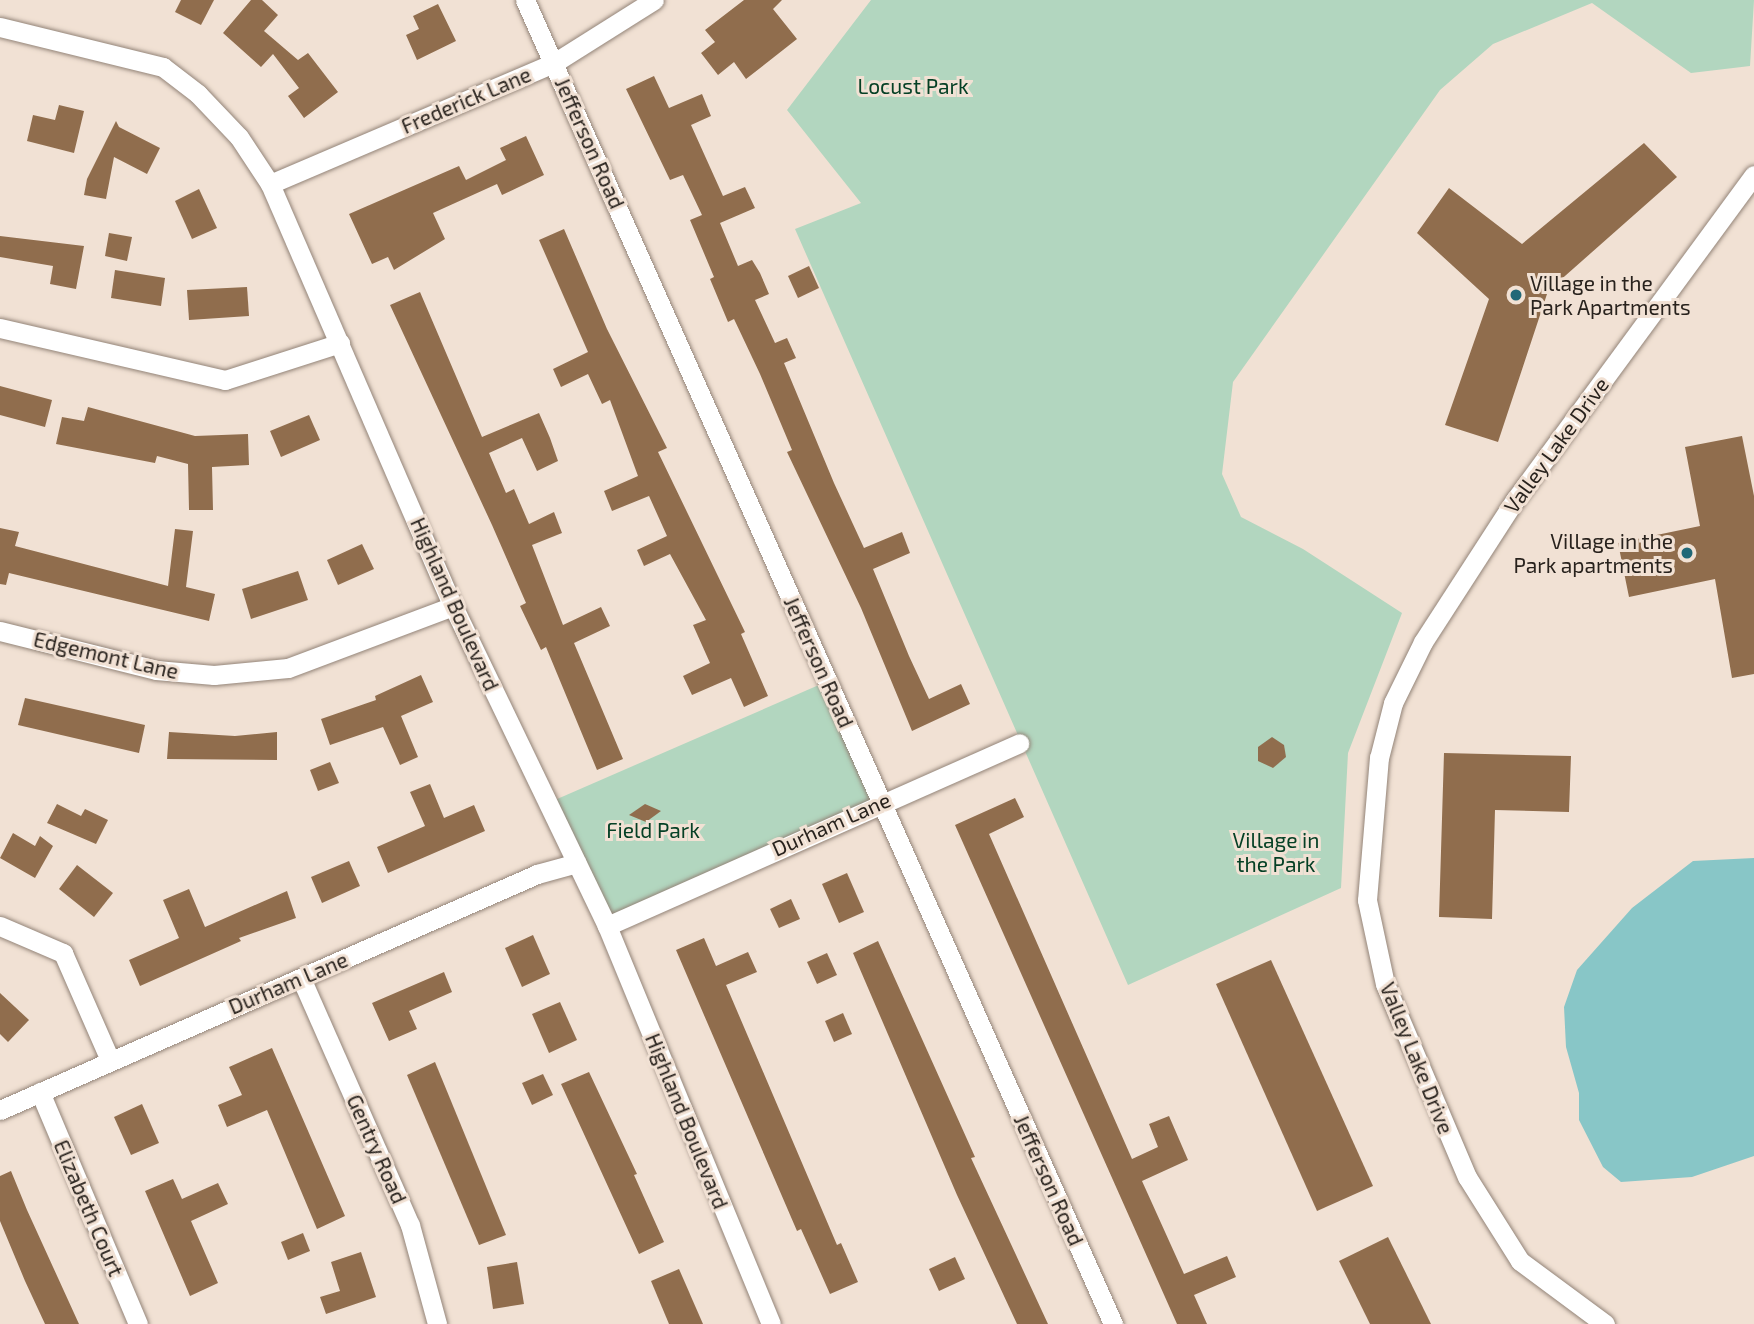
<!DOCTYPE html>
<html>
<head>
<meta charset="utf-8">
<style>
	body { margin:0 }
	#map { position:relative; width:1754px; height:1324px; overflow:hidden; background:#f1e1d4; font-family:"Exo 2",sans-serif }
	div>[style] { position:absolute }
	[style*='--x'] { left:calc(var(--x)*1px); top:calc(var(--y)*1px); width:calc(var(--w)*1px); rotate:calc(var(--a)*1deg) }
	.green>* { inset:0; background:#b2d6bf }
	.water>* { inset:0; background:#88c6c7 }
	.building>* { inset:0; background:#906d4d }
	.roads { filter:drop-shadow(0 0 2px #938478) drop-shadow(0 0 2px #938478) }
	.minor>* { height:19px; margin:-9.5px; padding:0 9.5px; transform-origin:9.5px; border-radius:9.5px; background:#fff }
	.dots>* { width:19px; height:19px; translate:-50% -50%; box-sizing:border-box; border:4px solid #f1e1d4; border-radius:50% }
	span { translate:-50% -50%; white-space:nowrap; text-align:center; line-height:1.15; -webkit-text-stroke:6px #f1e1d4; paint-order:stroke }
	.park-label { font-size:21px; color:#054025 }
	.street-label { font-size:21px; color:#28221d }
	.poi-label { font-size:21px; color:#28221d }
	.left { translate:0 -50%; text-align:left }
	.right { translate:-100% -50%; text-align:right }
</style>
</head>
<body>
<div id="map">
	<div class="green">
		<i style="clip-path:polygon(871px 0,1754px 0,1750px 66px,1691px 73px,1592px 3px,1493px 44px,1440px 90px,1233px 382px,1222px 474px,1241px 517px,1303px 549px,1402px 613px,1348px 753px,1341px 888px,1128px 985px,795px 229px,861px 203px,787px 110px)"></i>
		<i style="clip-path:polygon(828px 681px,880px 802px,607px 926px,548px 803px)"></i>
	</div>
	<div class="water">
		<i style="clip-path:polygon(1754px 858px,1754px 1156px,1692px 1177px,1621px 1182px,1603px 1167px,1579px 1120px,1579px 1093px,1566px 1047px,1564px 1007px,1577px 970px,1632px 908px,1693px 861px)"></i>
	</div>
	<div class="building">
		<i style="clip-path:polygon(181px 0,214px 0,201px 25px,175px 12px)"></i>
		<i style="clip-path:polygon(251px 0,262px 0,278px 15px,264px 31px,298px 60px,308px 53px,338px 92px,304px 118px,288px 96px,299px 88px,273px 54px,261px 67px,223px 33px)"></i>
		<i style="clip-path:polygon(744px 0,782px 0,773px 9px,797px 39px,746px 79px,734px 62px,718px 75px,701px 53px,715px 42px,705px 30px)"></i>
		<i style="clip-path:polygon(438px 4px,456px 41px,417px 60px,406px 35px,419px 29px,413px 16px)"></i>
		<i style="clip-path:polygon(654px 76px,669px 108px,702px 94px,711px 116px,691px 125px,723px 196px,745px 187px,755px 208px,720px 223px,738px 266px,752px 260px,760px 273px,769px 294px,755px 300px,775px 343px,787px 338px,796px 358px,784px 363px,834px 483px,864px 548px,902px 532px,910px 553px,873px 569px,909px 656px,929px 699px,961px 684px,970px 704px,912px 731px,861px 608px,787px 452px,792px 450px,760px 374px,734px 319px,728px 322px,710px 279px,714px 277px,690px 220px,702px 215px,683px 175px,670px 180px,626px 89px)"></i>
		<i style="clip-path:polygon(59px 105px,84px 111px,74px 153px,27px 141px,33px 115px,55px 120px)"></i>
		<i style="clip-path:polygon(116px 121px,119px 127px,160px 148px,147px 174px,114px 157px,106px 199px,84px 195px,87px 179px)"></i>
		<i style="clip-path:polygon(526px 136px,544px 175px,502px 195px,497px 184px,433px 213px,445px 239px,394px 270px,388px 257px,372px 264px,349px 214px,459px 166px,466px 180px,506px 160px,500px 148px)"></i>
		<i style="clip-path:polygon(1644px 143px,1677px 177px,1548px 291px,1498px 442px,1445px 425px,1489px 299px,1417px 233px,1449px 188px,1522px 244px)"></i>
		<i style="clip-path:polygon(199px 189px,217px 228px,192px 239px,175px 201px)"></i>
		<i style="clip-path:polygon(564px 229px,607px 329px,667px 448px,658px 452px,745px 632px,741px 634px,768px 696px,744px 707px,731px 678px,692px 695px,683px 676px,710px 663px,693px 625px,706px 620px,670px 554px,644px 566px,637px 550px,667px 536px,649px 496px,612px 511px,604px 491px,638px 476px,610px 400px,602px 404px,588px 374px,561px 387px,553px 369px,588px 352px,539px 240px)"></i>
		<i style="clip-path:polygon(109px 233px,132px 237px,127px 261px,105px 256px)"></i>
		<i style="clip-path:polygon(0 236px,84px 246px,76px 289px,50px 284px,53px 266px,0 257px)"></i>
		<i style="clip-path:polygon(809px 266px,819px 288px,798px 298px,788px 276px)"></i>
		<i style="clip-path:polygon(115px 270px,165px 278px,161px 306px,111px 298px)"></i>
		<i style="clip-path:polygon(247px 287px,249px 316px,189px 320px,187px 290px)"></i>
		<i style="clip-path:polygon(420px 292px,482px 437px,539px 413px,550px 438px,558px 461px,537px 471px,522px 438px,489px 453px,506px 493px,514px 489px,529px 524px,554px 512px,562px 533px,532px 545px,563px 625px,601px 607px,610px 626px,574px 643px,623px 759px,597px 770px,546px 647px,541px 650px,520px 606px,526px 603px,492px 525px,390px 305px)"></i>
		<i style="clip-path:polygon(0 386px,52px 400px,45px 427px,0 415px)"></i>
		<i style="clip-path:polygon(88px 407px,195px 436px,248px 434px,249px 465px,212px 467px,213px 510px,189px 510px,188px 464px,157px 456px,155px 463px,56px 444px,62px 417px,84px 421px)"></i>
		<i style="clip-path:polygon(309px 415px,320px 440px,281px 457px,270px 431px)"></i>
		<i style="clip-path:polygon(1742px 436px,1754px 496px,1754px 674px,1732px 678px,1715px 579px,1629px 597px,1618px 543px,1700px 526px,1685px 447px)"></i>
		<i style="clip-path:polygon(0 528px,19px 532px,15px 546px,168px 586px,175px 529px,193px 531px,186px 587px,215px 594px,209px 621px,9px 573px,6px 585px,0 584px)"></i>
		<i style="clip-path:polygon(362px 544px,374px 569px,338px 585px,327px 560px)"></i>
		<i style="clip-path:polygon(298px 571px,308px 600px,251px 619px,242px 589px)"></i>
		<i style="clip-path:polygon(421px 675px,433px 702px,401px 716px,418px 757px,400px 765px,383px 727px,330px 745px,321px 719px,376px 700px,375px 696px)"></i>
		<i style="clip-path:polygon(25px 698px,145px 725px,139px 753px,18px 725px)"></i>
		<i style="clip-path:polygon(169px 732px,235px 736px,277px 732px,277px 760px,167px 759px)"></i>
		<i style="clip-path:polygon(1272px 737px,1284px 745px,1286px 757px,1273px 768px,1258px 761px,1258px 747px)"></i>
		<i style="clip-path:polygon(1444px 753px,1571px 756px,1569px 812px,1495px 810px,1492px 919px,1439px 917px)"></i>
		<i style="clip-path:polygon(330px 762px,339px 783px,318px 791px,310px 770px)"></i>
		<i style="clip-path:polygon(430px 784px,444px 818px,474px 805px,485px 831px,388px 873px,377px 847px,425px 826px,410px 792px)"></i>
		<i style="clip-path:polygon(1015px 798px,1024px 817px,989px 834px,1132px 1159px,1158px 1147px,1149px 1124px,1169px 1116px,1188px 1160px,1142px 1181px,1184px 1274px,1227px 1256px,1236px 1277px,1194px 1295px,1207px 1324px,1177px 1324px,955px 825px)"></i>
		<i style="clip-path:polygon(57px 804px,81px 816px,85px 809px,108px 820px,96px 844px,47px 823px)"></i>
		<i style="clip-path:polygon(645px 804px,661px 811px,646px 822px,629px 815px)"></i>
		<i style="clip-path:polygon(13px 833px,35px 846px,40px 836px,53px 846px,35px 878px,0 858px)"></i>
		<i style="clip-path:polygon(349px 861px,360px 886px,322px 903px,311px 877px)"></i>
		<i style="clip-path:polygon(77px 865px,113px 893px,94px 917px,59px 889px)"></i>
		<i style="clip-path:polygon(847px 873px,864px 912px,839px 923px,822px 884px)"></i>
		<i style="clip-path:polygon(189px 889px,205px 927px,287px 891px,296px 918px,239px 938px,241px 941px,140px 986px,129px 960px,179px 938px,163px 900px)"></i>
		<i style="clip-path:polygon(791px 899px,800px 919px,779px 928px,770px 909px)"></i>
		<i style="clip-path:polygon(533px 935px,550px 974px,522px 987px,505px 948px)"></i>
		<i style="clip-path:polygon(704px 938px,716px 966px,748px 952px,757px 972px,726px 985px,837px 1245px,841px 1243px,858px 1282px,830px 1294px,801px 1229px,797px 1231px,676px 950px)"></i>
		<i style="clip-path:polygon(878px 941px,975px 1157px,971px 1158px,1048px 1324px,1017px 1324px,957px 1195px,853px 953px)"></i>
		<i style="clip-path:polygon(827px 953px,837px 975px,817px 984px,807px 962px)"></i>
		<i style="clip-path:polygon(1271px 960px,1373px 1186px,1317px 1211px,1216px 984px)"></i>
		<i style="clip-path:polygon(444px 972px,452px 992px,409px 1011px,417px 1029px,389px 1041px,372px 1003px)"></i>
		<i style="clip-path:polygon(0 993px,29px 1020px,8px 1042px,0 1034px)"></i>
		<i style="clip-path:polygon(560px 1002px,577px 1040px,549px 1053px,532px 1014px)"></i>
		<i style="clip-path:polygon(843px 1013px,852px 1034px,834px 1042px,825px 1021px)"></i>
		<i style="clip-path:polygon(272px 1048px,345px 1216px,317px 1229px,267px 1110px,227px 1127px,218px 1105px,242px 1095px,229px 1067px)"></i>
		<i style="clip-path:polygon(435px 1062px,506px 1235px,479px 1245px,407px 1075px)"></i>
		<i style="clip-path:polygon(589px 1072px,637px 1174px,634px 1175px,664px 1242px,639px 1254px,561px 1084px)"></i>
		<i style="clip-path:polygon(543px 1074px,553px 1095px,532px 1105px,522px 1083px)"></i>
		<i style="clip-path:polygon(142px 1104px,159px 1143px,131px 1155px,114px 1117px)"></i>
		<i style="clip-path:polygon(11px 1171px,27px 1210px,79px 1324px,45px 1324px,25px 1281px,0 1221px,0 1176px)"></i>
		<i style="clip-path:polygon(173px 1179px,182px 1199px,218px 1183px,228px 1204px,191px 1221px,218px 1283px,190px 1296px,145px 1191px)"></i>
		<i style="clip-path:polygon(303px 1233px,310px 1251px,288px 1260px,281px 1242px)"></i>
		<i style="clip-path:polygon(1388px 1237px,1431px 1324px,1370px 1324px,1339px 1261px)"></i>
		<i style="clip-path:polygon(361px 1252px,376px 1297px,326px 1314px,320px 1297px,340px 1291px,331px 1262px)"></i>
		<i style="clip-path:polygon(955px 1257px,965px 1279px,939px 1291px,929px 1269px)"></i>
		<i style="clip-path:polygon(517px 1262px,524px 1304px,493px 1309px,487px 1267px)"></i>
		<i style="clip-path:polygon(679px 1269px,703px 1324px,669px 1324px,651px 1281px)"></i>
	</div>
	<div class="roads">
		<div class="minor">
			<i style="--x:525;--y:0;--w:1449;--a:66.05"></i>
			<i style="--x:0;--y:27;--w:168;--a:13.8"></i>
			<i style="--x:163;--y:67;--w:44;--a:37.6"></i>
			<i style="--x:198;--y:94;--w:59;--a:46.4"></i>
			<i style="--x:239;--y:137;--w:56;--a:56.6"></i>
			<i style="--x:270;--y:184;--w:460;--a:66.6"></i>
			<i style="--x:453;--y:606;--w:355;--a:64.3"></i>
			<i style="--x:607;--y:926;--w:430;--a:67.6"></i>
			<i style="--x:270;--y:184;--w:309;--a:-23.1"></i>
			<i style="--x:554;--y:63;--w:118;--a:-32.2"></i>
			<i style="--x:0;--y:328;--w:231;--a:13"></i>
			<i style="--x:225;--y:380;--w:121;--a:-17.8"></i>
			<i style="--x:0;--y:631;--w:161;--a:14"></i>
			<i style="--x:156;--y:670;--w:58;--a:4.9"></i>
			<i style="--x:214;--y:675;--w:74;--a:-5.4"></i>
			<i style="--x:288;--y:668;--w:176;--a:-20.6"></i>
			<i style="--x:0;--y:926;--w:69;--a:23.2"></i>
			<i style="--x:63;--y:953;--w:117;--a:66.3"></i>
			<i style="--x:607;--y:926;--w:451;--a:-23.9"></i>
			<i style="--x:301;--y:978;--w:270;--a:66.2"></i>
			<i style="--x:410;--y:1225;--w:103;--a:74.7"></i>
			<i style="--x:40;--y:1092;--w:252;--a:67.1"></i>
			<i style="--x:0;--y:1110;--w:587;--a:-23.72"></i>
			<i style="--x:537;--y:874;--w:41;--a:-15.4"></i>
			<i style="--x:1605;--y:1324;--w:106;--a:-143.5"></i>
			<i style="--x:1520;--y:1261;--w:99;--a:-122.2"></i>
			<i style="--x:1467;--y:1177;--w:210;--a:-113"></i>
			<i style="--x:1385;--y:984;--w:86;--a:-102.1"></i>
			<i style="--x:1367;--y:900;--w:143;--a:-85.2"></i>
			<i style="--x:1379;--y:758;--w:57;--a:-75.7"></i>
			<i style="--x:1393;--y:703;--w:68;--a:-63.8"></i>
			<i style="--x:1423;--y:642;--w:169;--a:-57.1"></i>
			<i style="--x:1515;--y:500;--w:403;--a:-53.7"></i>
		</div>
	</div>
	<div class="dots">
		<i style="left:1516px;top:295px;background:#216877"></i>
		<i style="left:1687px;top:553px;background:#216877"></i>
	</div>
	<div class="park-label">
		<span style="left:913px;top:86px">Locust Park</span>
		<span style="left:653px;top:830px">Field Park</span>
		<span style="left:1276px;top:852px">Village in<br>the Park</span>
	</div>
	<div class="street-label">
		<span style="left:466px;top:100px;rotate:-23deg">Frederick Lane</span>
		<span style="left:590px;top:143px;rotate:66deg">Jefferson Road</span>
		<span style="left:1556px;top:445px;rotate:-54deg">Valley Lake Drive</span>
		<span style="left:455px;top:604px;rotate:66deg">Highland Boulevard</span>
		<span style="left:106px;top:655px;rotate:13deg">Edgemont Lane</span>
		<span style="left:819px;top:662px;rotate:66deg">Jefferson Road</span>
		<span style="left:831px;top:824px;rotate:-24deg">Durham Lane</span>
		<span style="left:288px;top:983px;rotate:-23deg">Durham Lane</span>
		<span style="left:1417px;top:1058px;rotate:68deg">Valley Lake Drive</span>
		<span style="left:687px;top:1121px;rotate:68deg">Highland Boulevard</span>
		<span style="left:377px;top:1149px;rotate:66deg">Gentry Road</span>
		<span style="left:1049px;top:1180px;rotate:66deg">Jefferson Road</span>
		<span style="left:89px;top:1208px;rotate:67deg">Elizabeth Court</span>
	</div>
	<div class="poi-label">
		<span class="left" style="left:1530px;top:295px">Village in the<br>Park Apartments</span>
		<span class="right" style="left:1673px;top:553px">Village in the<br>Park apartments</span>
	</div>
</div>
</body>
</html>
